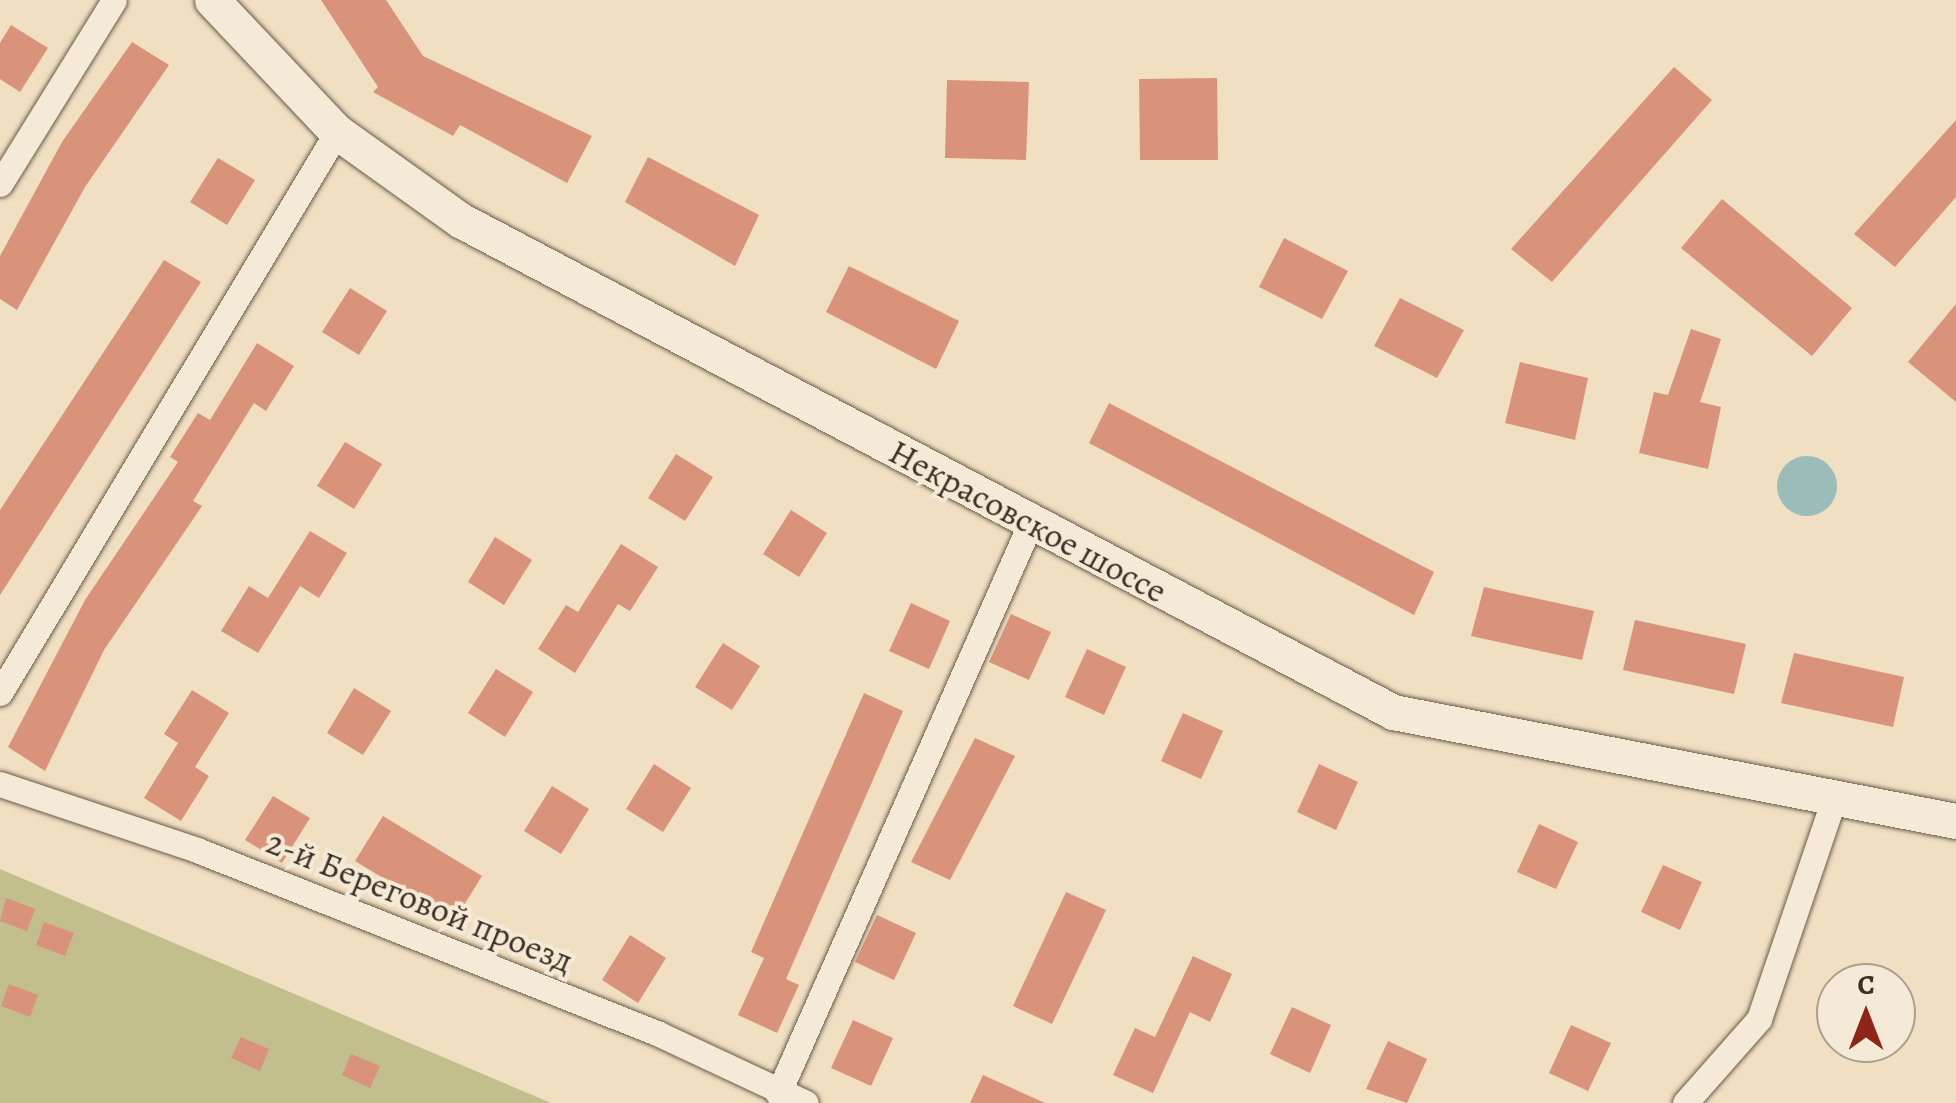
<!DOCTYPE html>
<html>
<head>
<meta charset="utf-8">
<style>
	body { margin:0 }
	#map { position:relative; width:1956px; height:1103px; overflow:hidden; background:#f0dfc1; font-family:Alegreya,serif }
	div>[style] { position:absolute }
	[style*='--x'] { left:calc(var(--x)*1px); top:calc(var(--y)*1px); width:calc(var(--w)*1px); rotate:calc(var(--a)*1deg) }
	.green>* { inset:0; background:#c2bf8d }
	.water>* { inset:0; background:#9bbcb8 }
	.round { border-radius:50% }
	.building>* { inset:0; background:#d9937b }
	.roads { filter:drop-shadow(0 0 2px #695b4a) drop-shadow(0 0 2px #695b4a) }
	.street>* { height:25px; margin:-12.5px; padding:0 12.5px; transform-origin:12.5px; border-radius:12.5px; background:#f5ead7 }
	.secondary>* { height:35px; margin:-17.5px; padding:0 17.5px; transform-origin:17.5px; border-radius:17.5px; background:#f5ead7 }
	span { translate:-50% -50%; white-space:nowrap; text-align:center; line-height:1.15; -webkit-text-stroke:8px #f5ead7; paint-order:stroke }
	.street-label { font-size:35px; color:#3c2f23 }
	.north { position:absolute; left:1816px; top:963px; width:100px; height:100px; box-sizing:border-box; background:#f5ead7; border:2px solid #ab9f8f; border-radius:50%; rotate:0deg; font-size:28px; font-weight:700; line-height:40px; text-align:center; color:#3c2f23 }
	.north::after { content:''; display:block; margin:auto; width:35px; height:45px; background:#8f2418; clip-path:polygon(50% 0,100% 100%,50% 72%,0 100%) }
</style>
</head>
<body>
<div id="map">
	<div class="green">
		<i style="clip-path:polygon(0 869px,551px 1103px,0 1103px)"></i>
	</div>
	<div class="water">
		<i class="round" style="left:1777px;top:456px;width:60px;height:60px"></i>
	</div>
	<div class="building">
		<i style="clip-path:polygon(321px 0,386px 0,423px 56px,592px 136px,567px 183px,460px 125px,453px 136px,373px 92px,378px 87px)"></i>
		<i style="clip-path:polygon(11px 25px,48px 48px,20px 92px,0 79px,0 43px)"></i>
		<i style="clip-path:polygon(132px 42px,169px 65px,85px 187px,17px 310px,0 299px,0 256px,62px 142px)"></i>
		<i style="clip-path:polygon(1674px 67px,1712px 100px,1552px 282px,1511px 249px)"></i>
		<i style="clip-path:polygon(1217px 78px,1218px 160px,1140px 160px,1139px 79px)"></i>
		<i style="clip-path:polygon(947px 80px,1029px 82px,1026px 160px,945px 158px)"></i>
		<i style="clip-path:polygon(1956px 120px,1956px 197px,1895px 267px,1854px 234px)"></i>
		<i style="clip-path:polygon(648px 157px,759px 215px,735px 266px,625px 202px)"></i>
		<i style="clip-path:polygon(218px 158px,255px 180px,227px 225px,190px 202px)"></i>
		<i style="clip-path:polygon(1722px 199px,1852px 308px,1812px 356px,1681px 248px)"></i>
		<i style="clip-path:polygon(1284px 238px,1348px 271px,1322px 319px,1259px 287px)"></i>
		<i style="clip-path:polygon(164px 260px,201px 282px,0 595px,0 510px)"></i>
		<i style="clip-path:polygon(849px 266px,959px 321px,936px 369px,826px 312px)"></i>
		<i style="clip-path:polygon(350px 288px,387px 311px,359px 355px,322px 332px)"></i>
		<i style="clip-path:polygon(1400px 298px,1464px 330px,1437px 378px,1374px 346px)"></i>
		<i style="clip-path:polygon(1956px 304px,1956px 402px,1908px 362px)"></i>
		<i style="clip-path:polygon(1691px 329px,1721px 339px,1700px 402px,1721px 407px,1708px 469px,1639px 453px,1654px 392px,1668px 395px)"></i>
		<i style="clip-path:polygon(257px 343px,294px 366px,266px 411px,254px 403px,193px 501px,202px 506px,104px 650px,45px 771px,8px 747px,85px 600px,178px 462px,170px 457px,198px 413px,210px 420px)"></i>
		<i style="clip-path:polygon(1520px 362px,1588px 378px,1575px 440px,1505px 423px)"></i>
		<i style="clip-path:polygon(1109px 403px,1434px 572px,1414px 615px,1089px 443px)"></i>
		<i style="clip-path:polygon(345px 442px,382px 464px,354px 509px,317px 486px)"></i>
		<i style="clip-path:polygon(676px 454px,713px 477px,685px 521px,648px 498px)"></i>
		<i style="clip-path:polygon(791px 510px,827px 533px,799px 577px,763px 554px)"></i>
		<i style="clip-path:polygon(310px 531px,347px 553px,319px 598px,300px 586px,258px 653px,221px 631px,249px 586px,268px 598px)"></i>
		<i style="clip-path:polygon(495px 537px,532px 560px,504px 605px,468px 582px)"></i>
		<i style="clip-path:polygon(621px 544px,658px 567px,630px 611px,618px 604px,575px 673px,538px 649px,566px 605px,578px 612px)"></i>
		<i style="clip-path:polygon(1484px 587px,1594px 611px,1582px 660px,1471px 636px)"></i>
		<i style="clip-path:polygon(911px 603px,950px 621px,929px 669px,889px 651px)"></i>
		<i style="clip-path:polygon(1011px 614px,1051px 632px,1029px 680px,989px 662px)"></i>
		<i style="clip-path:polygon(1635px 620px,1746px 644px,1734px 694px,1623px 670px)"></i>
		<i style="clip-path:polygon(723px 643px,760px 666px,732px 710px,695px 687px)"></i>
		<i style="clip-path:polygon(1087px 649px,1126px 667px,1104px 715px,1065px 697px)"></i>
		<i style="clip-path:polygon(1794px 653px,1904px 677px,1893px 727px,1781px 703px)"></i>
		<i style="clip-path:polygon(496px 669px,533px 692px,505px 737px,468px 713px)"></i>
		<i style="clip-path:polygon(354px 688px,391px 711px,363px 755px,327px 733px)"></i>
		<i style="clip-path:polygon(192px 690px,229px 713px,195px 767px,209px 776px,181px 821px,144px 798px,178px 743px,164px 734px)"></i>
		<i style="clip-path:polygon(864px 693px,903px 711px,786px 979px,799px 985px,777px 1033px,738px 1015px,764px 958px,751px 952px)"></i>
		<i style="clip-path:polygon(1183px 713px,1223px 731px,1201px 779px,1161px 761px)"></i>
		<i style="clip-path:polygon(975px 738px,1015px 756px,950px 880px,911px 862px)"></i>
		<i style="clip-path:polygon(654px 764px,691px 788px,663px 832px,626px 809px)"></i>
		<i style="clip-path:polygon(1319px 764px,1358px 782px,1336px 830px,1297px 812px)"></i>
		<i style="clip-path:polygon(552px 786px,589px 809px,561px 854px,524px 831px)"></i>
		<i style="clip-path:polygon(273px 796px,310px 818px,282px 863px,245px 840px)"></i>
		<i style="clip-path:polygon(383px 816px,482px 876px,454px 921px,355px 861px)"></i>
		<i style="clip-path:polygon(1539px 824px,1578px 842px,1556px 889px,1517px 872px)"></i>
		<i style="clip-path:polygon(1663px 865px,1702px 882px,1680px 930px,1641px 912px)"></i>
		<i style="clip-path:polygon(1066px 892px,1106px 910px,1052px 1024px,1013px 1006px)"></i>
		<i style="clip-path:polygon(6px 898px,35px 909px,27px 931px,0 921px)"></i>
		<i style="clip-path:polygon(877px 915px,916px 933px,894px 980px,855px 962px)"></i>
		<i style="clip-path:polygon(44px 922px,74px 933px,65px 956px,36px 945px)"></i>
		<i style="clip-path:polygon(630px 935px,666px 958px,638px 1003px,602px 980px)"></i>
		<i style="clip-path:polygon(1193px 956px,1232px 974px,1210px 1022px,1190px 1012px,1153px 1093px,1113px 1075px,1135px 1028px,1155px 1037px)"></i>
		<i style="clip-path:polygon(9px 984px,38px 995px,30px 1017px,1px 1006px)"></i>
		<i style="clip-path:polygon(1292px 1007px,1331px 1025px,1310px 1073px,1270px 1054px)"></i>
		<i style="clip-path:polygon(853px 1020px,893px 1038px,871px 1086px,831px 1068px)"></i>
		<i style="clip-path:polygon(1571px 1025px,1611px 1043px,1588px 1091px,1549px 1073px)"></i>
		<i style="clip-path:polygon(241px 1037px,269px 1049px,260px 1071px,231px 1058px)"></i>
		<i style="clip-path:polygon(1388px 1041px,1427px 1059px,1407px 1103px,1366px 1089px)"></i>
		<i style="clip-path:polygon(351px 1054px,380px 1066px,370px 1088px,342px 1075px)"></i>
		<i style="clip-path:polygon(983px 1075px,1045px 1103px,970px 1103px)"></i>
	</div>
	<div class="roads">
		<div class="street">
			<i style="--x:0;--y:184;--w:216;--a:-58.2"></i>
			<i style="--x:0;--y:693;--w:654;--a:-59.01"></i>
			<i style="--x:0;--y:784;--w:208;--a:18.5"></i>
			<i style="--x:197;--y:850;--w:497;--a:21.7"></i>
			<i style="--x:659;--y:1034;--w:162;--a:25.1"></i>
			<i style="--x:778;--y:1094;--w:625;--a:-66.14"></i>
			<i style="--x:1685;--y:1103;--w:112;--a:-48.6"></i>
			<i style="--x:1759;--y:1019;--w:227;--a:-71.2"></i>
		</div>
		<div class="secondary">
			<i style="--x:212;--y:0;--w:182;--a:46.6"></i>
			<i style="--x:337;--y:132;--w:151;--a:35.6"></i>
			<i style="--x:460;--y:220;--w:1055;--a:27.8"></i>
			<i style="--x:1393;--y:712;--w:573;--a:10.96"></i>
		</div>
	</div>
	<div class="street-label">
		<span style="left:1028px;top:521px;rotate:28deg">Некрасовское шоссе</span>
		<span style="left:420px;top:901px;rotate:22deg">2-й Береговой проезд</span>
	</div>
	<div class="north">С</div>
</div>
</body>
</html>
